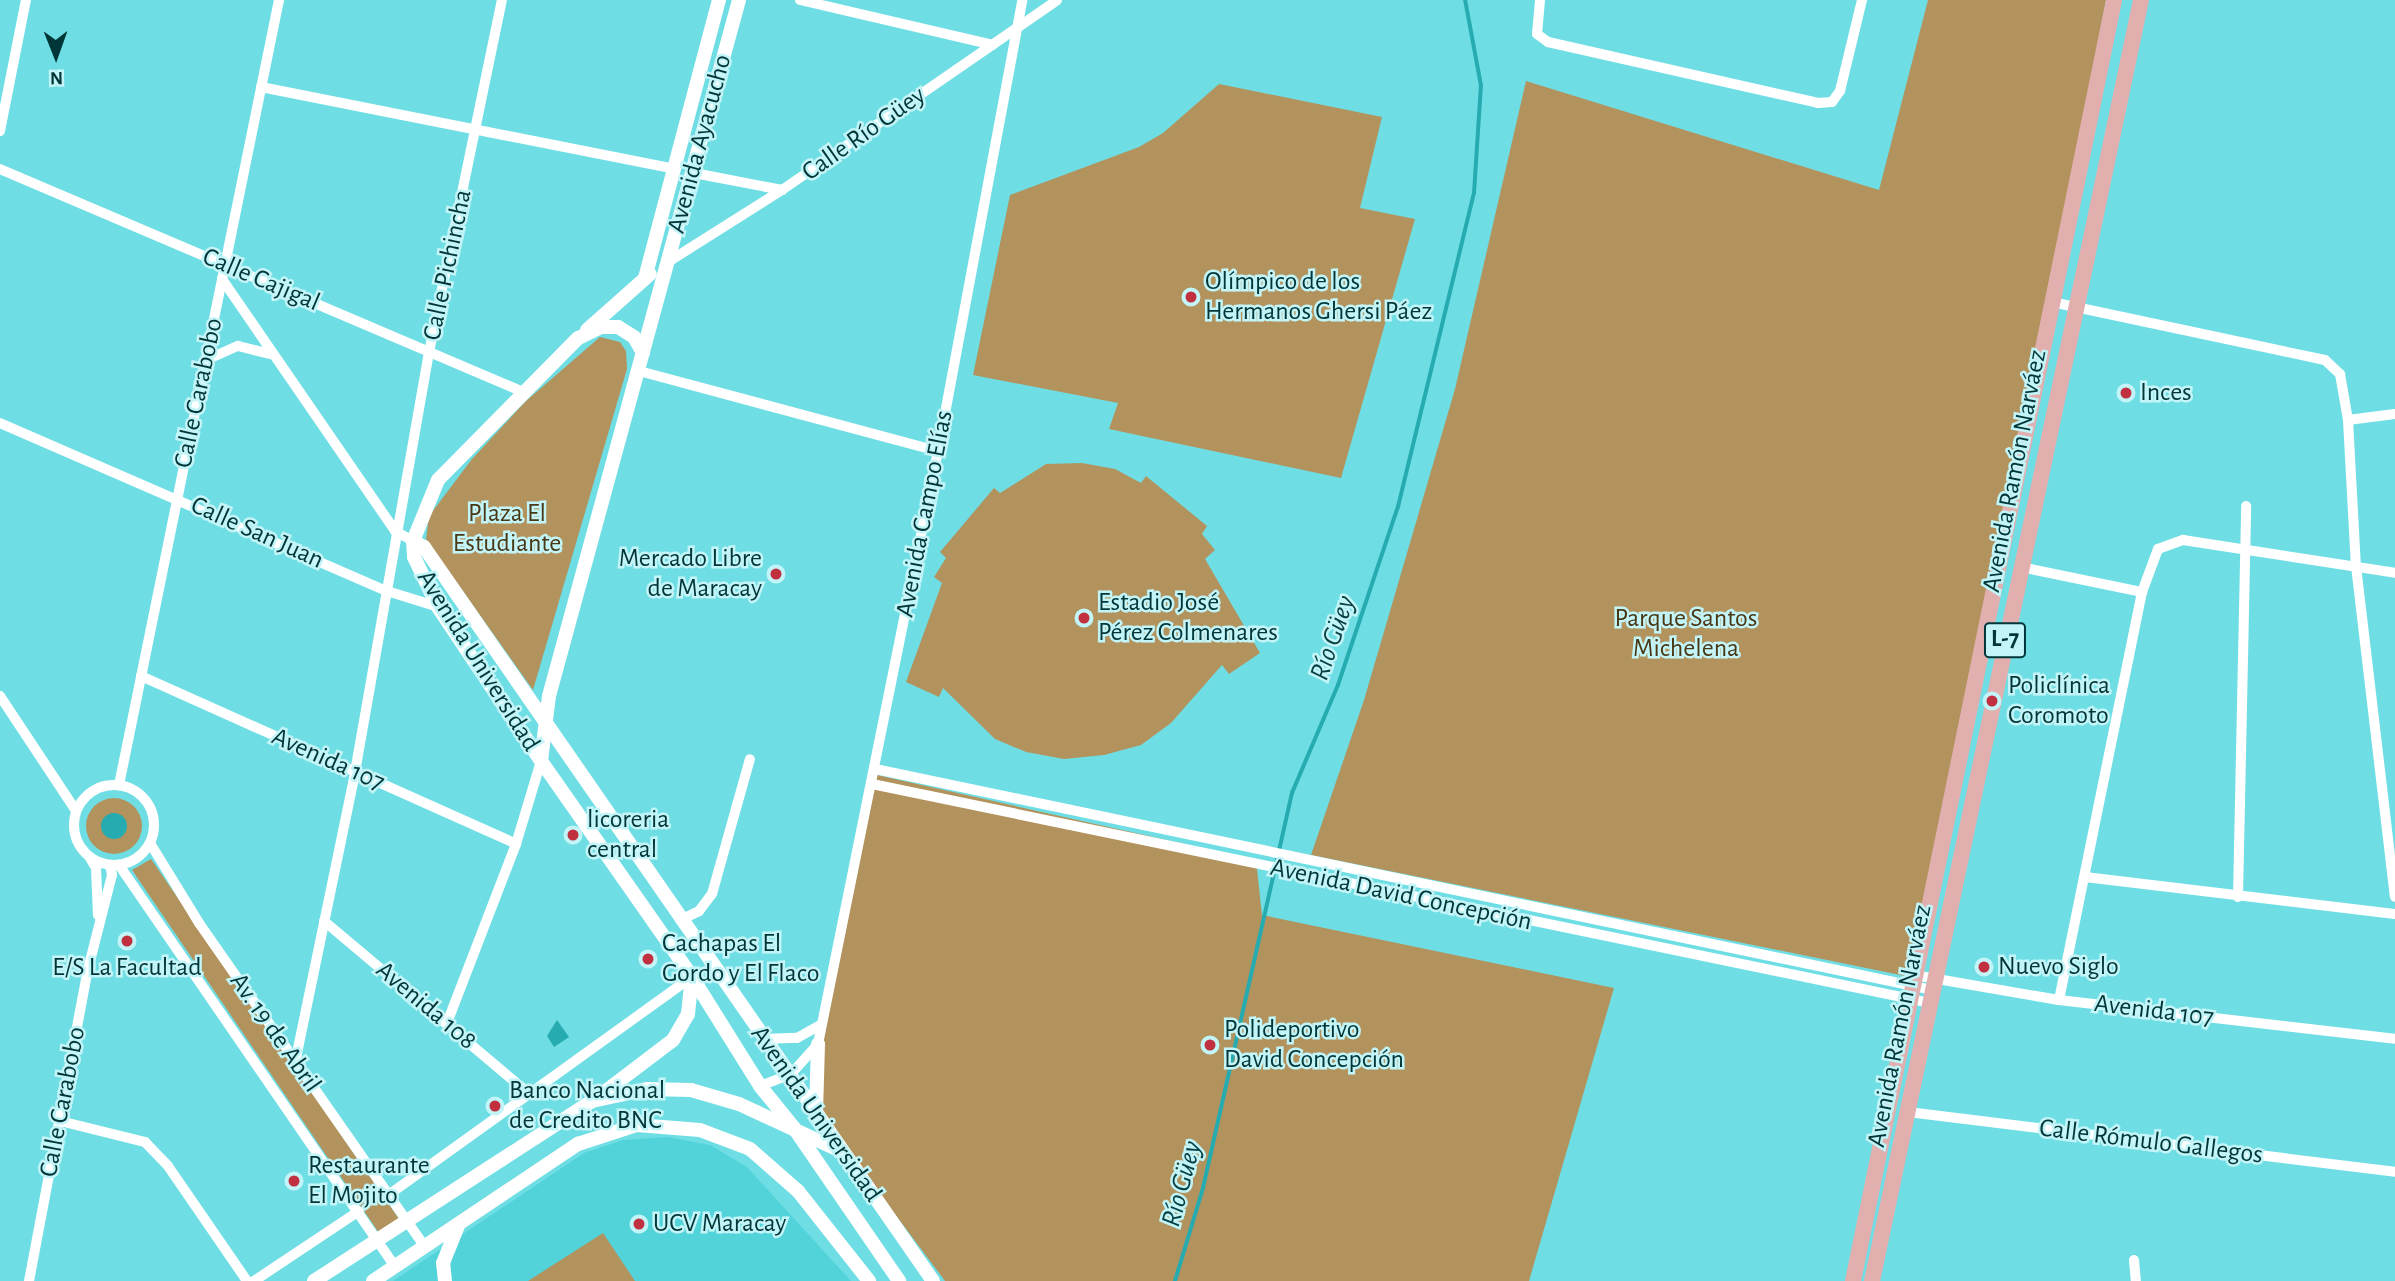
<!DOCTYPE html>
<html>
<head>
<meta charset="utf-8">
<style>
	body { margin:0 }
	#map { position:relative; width:2395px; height:1281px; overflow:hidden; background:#6fdee4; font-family:"Alegreya Sans",sans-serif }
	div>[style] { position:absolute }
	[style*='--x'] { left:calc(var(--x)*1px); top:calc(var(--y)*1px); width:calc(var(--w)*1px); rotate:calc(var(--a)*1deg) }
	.built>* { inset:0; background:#52d3da }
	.green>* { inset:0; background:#b2935e }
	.round { border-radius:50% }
	.water>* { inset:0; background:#26abb1 }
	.stream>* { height:3.5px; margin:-1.75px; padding:0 1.75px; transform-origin:1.75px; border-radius:1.75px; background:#26abb1 }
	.street>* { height:10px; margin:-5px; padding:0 5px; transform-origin:5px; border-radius:5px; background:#fff }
	.street>.ring { margin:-5px; padding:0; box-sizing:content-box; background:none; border:10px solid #fff; border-radius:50% }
	.secondary>* { height:14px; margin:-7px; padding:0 7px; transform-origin:7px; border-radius:7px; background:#fff }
	.primary>* { height:16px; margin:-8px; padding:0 8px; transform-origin:8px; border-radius:8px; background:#e2afaf }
	.dots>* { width:19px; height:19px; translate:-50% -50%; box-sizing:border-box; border:4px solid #c3f5f8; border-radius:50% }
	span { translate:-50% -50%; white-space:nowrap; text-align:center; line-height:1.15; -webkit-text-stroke:5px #c3f5f8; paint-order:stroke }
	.shield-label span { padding:2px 5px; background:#c3f5f8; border:2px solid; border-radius:5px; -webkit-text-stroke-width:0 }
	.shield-label { font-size:24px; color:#003638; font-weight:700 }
	.street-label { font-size:26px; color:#003638 }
	.poi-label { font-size:26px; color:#003638 }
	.left { translate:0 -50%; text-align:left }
	.right { translate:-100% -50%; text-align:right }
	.park-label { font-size:26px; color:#493715 }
	.water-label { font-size:28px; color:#074144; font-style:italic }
	.north { position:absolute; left:21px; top:21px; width:70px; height:70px; -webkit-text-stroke:5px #c3f5f8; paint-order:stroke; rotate:179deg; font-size:19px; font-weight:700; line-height:28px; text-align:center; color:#003638 }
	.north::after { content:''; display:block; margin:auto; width:24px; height:32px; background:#003638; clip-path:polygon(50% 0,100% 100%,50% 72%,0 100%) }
</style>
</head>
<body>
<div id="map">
	<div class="built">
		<i style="clip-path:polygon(668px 1137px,710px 1145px,747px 1167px,851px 1281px,393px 1281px,584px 1153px,623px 1140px)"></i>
	</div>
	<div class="green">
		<i style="clip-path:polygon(1928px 0,2106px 0,1915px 978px,1311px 855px,1364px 700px,1455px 389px,1526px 81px,1879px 190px)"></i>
		<i style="clip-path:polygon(1219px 84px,1382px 117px,1360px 208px,1415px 219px,1341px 478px,1109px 429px,1118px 403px,973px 375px,1010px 195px,1139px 147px,1163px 133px)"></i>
		<i style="clip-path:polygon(600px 337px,620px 342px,626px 351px,627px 369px,533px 690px,426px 539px,429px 516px,472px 459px,526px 401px)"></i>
		<i style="clip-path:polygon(1082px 463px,1115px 469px,1141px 483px,1146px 476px,1207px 526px,1202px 534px,1215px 550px,1205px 559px,1260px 653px,1229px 674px,1222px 665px,1171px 723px,1141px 745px,1104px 755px,1064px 759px,1026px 752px,995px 739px,943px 688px,939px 697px,906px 682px,942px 583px,934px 577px,946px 558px,940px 552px,994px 488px,1000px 493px,1046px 464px)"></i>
		<i style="clip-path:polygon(877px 775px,1256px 860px,1262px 915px,1614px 988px,1529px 1281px,945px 1281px,811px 1102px)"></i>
		<i class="round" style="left:86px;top:798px;width:56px;height:56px"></i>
		<i style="clip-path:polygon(151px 859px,399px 1219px,379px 1233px,132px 870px)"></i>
		<i style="clip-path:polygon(603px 1233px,635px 1281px,528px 1281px)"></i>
	</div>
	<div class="water">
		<i class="round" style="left:101px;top:813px;width:26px;height:26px"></i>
		<i style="clip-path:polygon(557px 1020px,569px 1037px,554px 1047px,547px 1036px)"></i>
	</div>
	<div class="stream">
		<i style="--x:1175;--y:1281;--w:97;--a:-73.2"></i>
		<i style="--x:1203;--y:1188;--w:405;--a:-77.3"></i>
		<i style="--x:1292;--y:793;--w:117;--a:-66.9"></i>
		<i style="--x:1338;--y:685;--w:188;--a:-71.4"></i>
		<i style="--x:1398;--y:507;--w:323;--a:-76.4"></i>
		<i style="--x:1474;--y:193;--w:107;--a:-86.3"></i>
		<i style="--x:1481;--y:86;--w:87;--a:-100.5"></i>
	</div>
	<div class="street">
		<i style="--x:800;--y:0;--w:198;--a:13.1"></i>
		<i style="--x:1540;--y:0;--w:34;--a:95"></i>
		<i style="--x:1537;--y:34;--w:14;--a:36"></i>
		<i style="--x:1548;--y:42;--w:277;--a:12.7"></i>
		<i style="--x:1818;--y:103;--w:14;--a:-4"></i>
		<i style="--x:1832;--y:102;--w:14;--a:-54"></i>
		<i style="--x:1840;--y:91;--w:94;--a:-76.4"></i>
		<i style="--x:261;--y:87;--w:422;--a:11.2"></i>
		<i style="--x:0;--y:131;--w:134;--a:-78.8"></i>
		<i style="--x:0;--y:169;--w:566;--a:23.08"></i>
		<i style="--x:694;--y:173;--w:90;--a:10.9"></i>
		<i style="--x:668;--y:262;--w:135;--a:-32.3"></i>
		<i style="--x:782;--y:190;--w:334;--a:-34.6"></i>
		<i style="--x:222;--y:279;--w:306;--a:55.5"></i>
		<i style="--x:395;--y:531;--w:21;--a:29"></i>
		<i style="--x:2052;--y:302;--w:279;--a:12"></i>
		<i style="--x:2325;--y:360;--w:21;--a:43"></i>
		<i style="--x:2340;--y:374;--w:47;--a:80.1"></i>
		<i style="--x:2348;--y:420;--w:146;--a:86.9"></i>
		<i style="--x:2356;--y:566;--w:333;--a:83.3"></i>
		<i style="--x:206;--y:360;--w:35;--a:-24"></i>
		<i style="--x:238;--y:346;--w:34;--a:14"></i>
		<i style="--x:639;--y:371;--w:310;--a:15"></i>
		<i style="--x:2348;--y:420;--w:47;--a:-7.3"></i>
		<i style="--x:0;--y:423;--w:422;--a:23.5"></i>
		<i style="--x:387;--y:591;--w:53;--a:17.4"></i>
		<i style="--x:2021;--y:567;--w:124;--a:11.7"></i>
		<i style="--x:141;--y:676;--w:411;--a:24.1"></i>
		<i style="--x:0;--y:696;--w:138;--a:56.5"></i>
		<i style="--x:875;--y:769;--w:1081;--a:11.8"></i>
		<i style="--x:872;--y:784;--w:1080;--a:11.69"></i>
		<i style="--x:119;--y:785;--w:801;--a:-78.48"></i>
		<i class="ring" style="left:74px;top:785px;width:70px;height:70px"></i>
		<i style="--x:150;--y:843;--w:94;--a:58.5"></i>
		<i style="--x:199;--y:923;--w:394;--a:55.1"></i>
		<i style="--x:90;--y:858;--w:12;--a:59"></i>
		<i style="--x:96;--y:868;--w:47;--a:87.6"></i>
		<i style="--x:119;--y:865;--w:488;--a:55.5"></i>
		<i style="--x:2085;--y:877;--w:312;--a:6.8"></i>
		<i style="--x:2238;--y:897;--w:391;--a:-88.8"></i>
		<i style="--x:680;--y:920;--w:21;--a:-25"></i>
		<i style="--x:699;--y:911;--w:21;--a:-53"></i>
		<i style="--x:712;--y:894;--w:140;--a:-74.3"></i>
		<i style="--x:324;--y:921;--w:265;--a:40.1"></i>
		<i style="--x:1914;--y:975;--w:147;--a:9.8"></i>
		<i style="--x:2059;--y:1000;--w:338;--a:6.6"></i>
		<i style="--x:2059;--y:1000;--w:416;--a:-78.5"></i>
		<i style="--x:2142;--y:592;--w:46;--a:-69.6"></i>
		<i style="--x:2158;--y:549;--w:27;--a:-20"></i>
		<i style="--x:2183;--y:540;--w:215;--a:8.8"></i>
		<i style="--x:447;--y:1023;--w:192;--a:-68.9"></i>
		<i style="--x:516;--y:844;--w:87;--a:-73.2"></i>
		<i style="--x:763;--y:1039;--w:34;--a:-2"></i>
		<i style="--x:797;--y:1038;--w:26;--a:-29"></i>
		<i style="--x:295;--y:1063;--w:297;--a:-78.3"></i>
		<i style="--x:355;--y:772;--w:426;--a:-80"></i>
		<i style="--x:429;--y:352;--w:359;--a:-78.3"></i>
		<i style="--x:760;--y:1086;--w:33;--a:-21"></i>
		<i style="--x:791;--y:1074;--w:40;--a:-48"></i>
		<i style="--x:818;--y:1044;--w:605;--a:-78.56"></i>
		<i style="--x:938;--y:451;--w:459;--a:-79.4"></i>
		<i style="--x:1908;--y:1112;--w:491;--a:7"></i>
		<i style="--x:60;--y:1121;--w:88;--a:13.9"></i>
		<i style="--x:145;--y:1142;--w:33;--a:46"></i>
		<i style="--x:168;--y:1166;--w:140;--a:55.5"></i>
		<i style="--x:387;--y:1196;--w:375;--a:-35.7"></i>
		<i style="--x:2134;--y:1260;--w:21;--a:85"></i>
		<i style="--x:29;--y:1281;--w:313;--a:-79.3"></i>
		<i style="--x:87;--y:973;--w:101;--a:-75.7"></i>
		<i style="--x:112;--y:875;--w:10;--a:-101"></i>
		<i style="--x:254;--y:1281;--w:126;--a:-33.7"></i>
	</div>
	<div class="secondary">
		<i style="--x:645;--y:278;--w:288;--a:-75.1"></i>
		<i style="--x:587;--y:330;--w:84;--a:-41.6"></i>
		<i style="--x:643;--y:353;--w:18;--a:-119"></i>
		<i style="--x:634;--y:337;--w:19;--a:-148"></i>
		<i style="--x:618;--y:327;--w:17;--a:180"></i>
		<i style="--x:601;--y:327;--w:25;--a:154"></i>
		<i style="--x:578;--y:338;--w:199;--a:134.6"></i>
		<i style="--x:438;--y:480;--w:66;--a:112.3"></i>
		<i style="--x:413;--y:541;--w:16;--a:86"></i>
		<i style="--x:414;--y:557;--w:55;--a:64.4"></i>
		<i style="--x:438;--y:607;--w:185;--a:56.2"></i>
		<i style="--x:541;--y:761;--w:264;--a:55"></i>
		<i style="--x:692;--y:977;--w:128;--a:58"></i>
		<i style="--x:760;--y:1086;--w:54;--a:51"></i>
		<i style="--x:794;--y:1128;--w:186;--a:55.5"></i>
		<i style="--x:413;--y:541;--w:13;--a:29"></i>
		<i style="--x:424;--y:547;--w:893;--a:55.26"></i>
		<i style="--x:541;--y:761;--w:65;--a:-83"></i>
		<i style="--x:549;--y:696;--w:721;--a:-74.73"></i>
		<i style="--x:594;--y:1100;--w:99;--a:-37.2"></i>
		<i style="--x:673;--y:1040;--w:30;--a:-60"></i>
		<i style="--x:688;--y:1014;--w:37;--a:-84"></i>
		<i style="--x:816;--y:1112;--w:68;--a:-88.3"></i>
		<i style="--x:314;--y:1281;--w:331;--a:-32.9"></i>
		<i style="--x:592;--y:1101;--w:56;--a:-12.3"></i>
		<i style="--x:647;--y:1089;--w:44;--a:1.3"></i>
		<i style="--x:691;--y:1090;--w:50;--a:16.3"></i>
		<i style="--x:739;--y:1104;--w:115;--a:24.8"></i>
		<i style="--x:373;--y:1281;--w:247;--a:-33.8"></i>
		<i style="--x:578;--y:1144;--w:62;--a:-17.9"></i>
		<i style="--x:637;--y:1125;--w:63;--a:4.5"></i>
		<i style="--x:700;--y:1130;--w:53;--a:20.8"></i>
		<i style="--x:750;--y:1149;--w:64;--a:41.2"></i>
		<i style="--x:798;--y:1191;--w:115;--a:51.7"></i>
		<i style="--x:445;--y:1281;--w:18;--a:-96"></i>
		<i style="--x:443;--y:1263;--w:40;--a:-68"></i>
	</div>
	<div class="primary">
		<i style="--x:1853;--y:1281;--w:1307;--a:-78.48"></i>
		<i style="--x:1872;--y:1281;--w:1309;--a:-78.14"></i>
	</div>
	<div class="dots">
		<i style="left:1191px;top:297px;background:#c0303f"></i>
		<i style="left:2126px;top:393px;background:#c0303f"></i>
		<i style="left:776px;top:574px;background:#c0303f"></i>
		<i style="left:1084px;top:618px;background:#c0303f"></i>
		<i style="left:1992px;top:701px;background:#c0303f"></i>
		<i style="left:573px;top:835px;background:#c0303f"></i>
		<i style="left:127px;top:941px;background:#c0303f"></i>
		<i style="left:648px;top:959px;background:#c0303f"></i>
		<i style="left:1984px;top:967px;background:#c0303f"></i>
		<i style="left:1210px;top:1045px;background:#c0303f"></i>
		<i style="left:495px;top:1106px;background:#c0303f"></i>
		<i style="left:294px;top:1181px;background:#c0303f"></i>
		<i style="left:639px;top:1224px;background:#c0303f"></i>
	</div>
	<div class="shield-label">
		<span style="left:2005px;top:640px">L-7</span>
	</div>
	<div class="street-label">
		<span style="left:864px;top:134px;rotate:-35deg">Calle Río Güey</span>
		<span style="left:700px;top:144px;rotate:-75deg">Avenida Ayacucho</span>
		<span style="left:448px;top:265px;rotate:-78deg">Calle Pichincha</span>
		<span style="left:261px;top:280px;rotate:23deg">Calle Cajigal</span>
		<span style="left:199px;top:393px;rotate:-78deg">Calle Carabobo</span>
		<span style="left:2015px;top:471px;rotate:-79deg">Avenida Ramón Narváez</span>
		<span style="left:925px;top:514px;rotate:-79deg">Avenida Campo Elías</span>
		<span style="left:257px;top:533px;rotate:24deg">Calle San Juan</span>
		<span style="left:478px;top:661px;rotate:58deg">Avenida Universidad</span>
		<span style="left:328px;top:760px;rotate:24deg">Avenida 107</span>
		<span style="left:1401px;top:895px;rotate:12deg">Avenida David Concepción</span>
		<span style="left:426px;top:1006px;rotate:40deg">Avenida 108</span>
		<span style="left:2154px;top:1011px;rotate:7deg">Avenida 107</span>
		<span style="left:1900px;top:1026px;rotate:-79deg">Avenida Ramón Narváez</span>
		<span style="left:275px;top:1033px;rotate:55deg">Av. 19 de Abril</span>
		<span style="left:63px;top:1102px;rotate:-79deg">Calle Carabobo</span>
		<span style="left:816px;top:1114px;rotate:55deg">Avenida Universidad</span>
		<span style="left:2151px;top:1142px;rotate:7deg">Calle Rómulo Gallegos</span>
	</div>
	<div class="poi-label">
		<span class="left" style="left:1205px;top:297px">Olímpico de los<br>Hermanos Ghersi Páez</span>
		<span class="left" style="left:2140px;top:393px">Inces</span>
		<span class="right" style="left:762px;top:574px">Mercado Libre<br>de Maracay</span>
		<span class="left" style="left:1098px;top:618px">Estadio José<br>Pérez Colmenares</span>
		<span class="left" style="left:2008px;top:701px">Policlínica<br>Coromoto</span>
		<span class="left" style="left:587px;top:835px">licoreria<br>central</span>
		<span class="left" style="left:662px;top:959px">Cachapas El<br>Gordo y El Flaco</span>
		<span class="left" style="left:1998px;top:967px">Nuevo Siglo</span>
		<span style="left:127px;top:968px">E/S La Facultad</span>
		<span class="left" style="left:1224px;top:1045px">Polideportivo<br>David Concepción</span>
		<span class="left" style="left:509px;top:1106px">Banco Nacional<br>de Credito BNC</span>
		<span class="left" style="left:308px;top:1181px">Restaurante<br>El Mojito</span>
		<span class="left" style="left:653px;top:1224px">UCV Maracay</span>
	</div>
	<div class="park-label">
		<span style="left:507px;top:529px">Plaza El<br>Estudiante</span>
		<span style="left:1686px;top:634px">Parque Santos<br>Michelena</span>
	</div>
	<div class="water-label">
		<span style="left:1333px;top:638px;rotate:-71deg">Río Güey</span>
		<span style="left:1182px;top:1184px;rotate:-75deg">Río Güey</span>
	</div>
	<div class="north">N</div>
</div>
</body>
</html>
